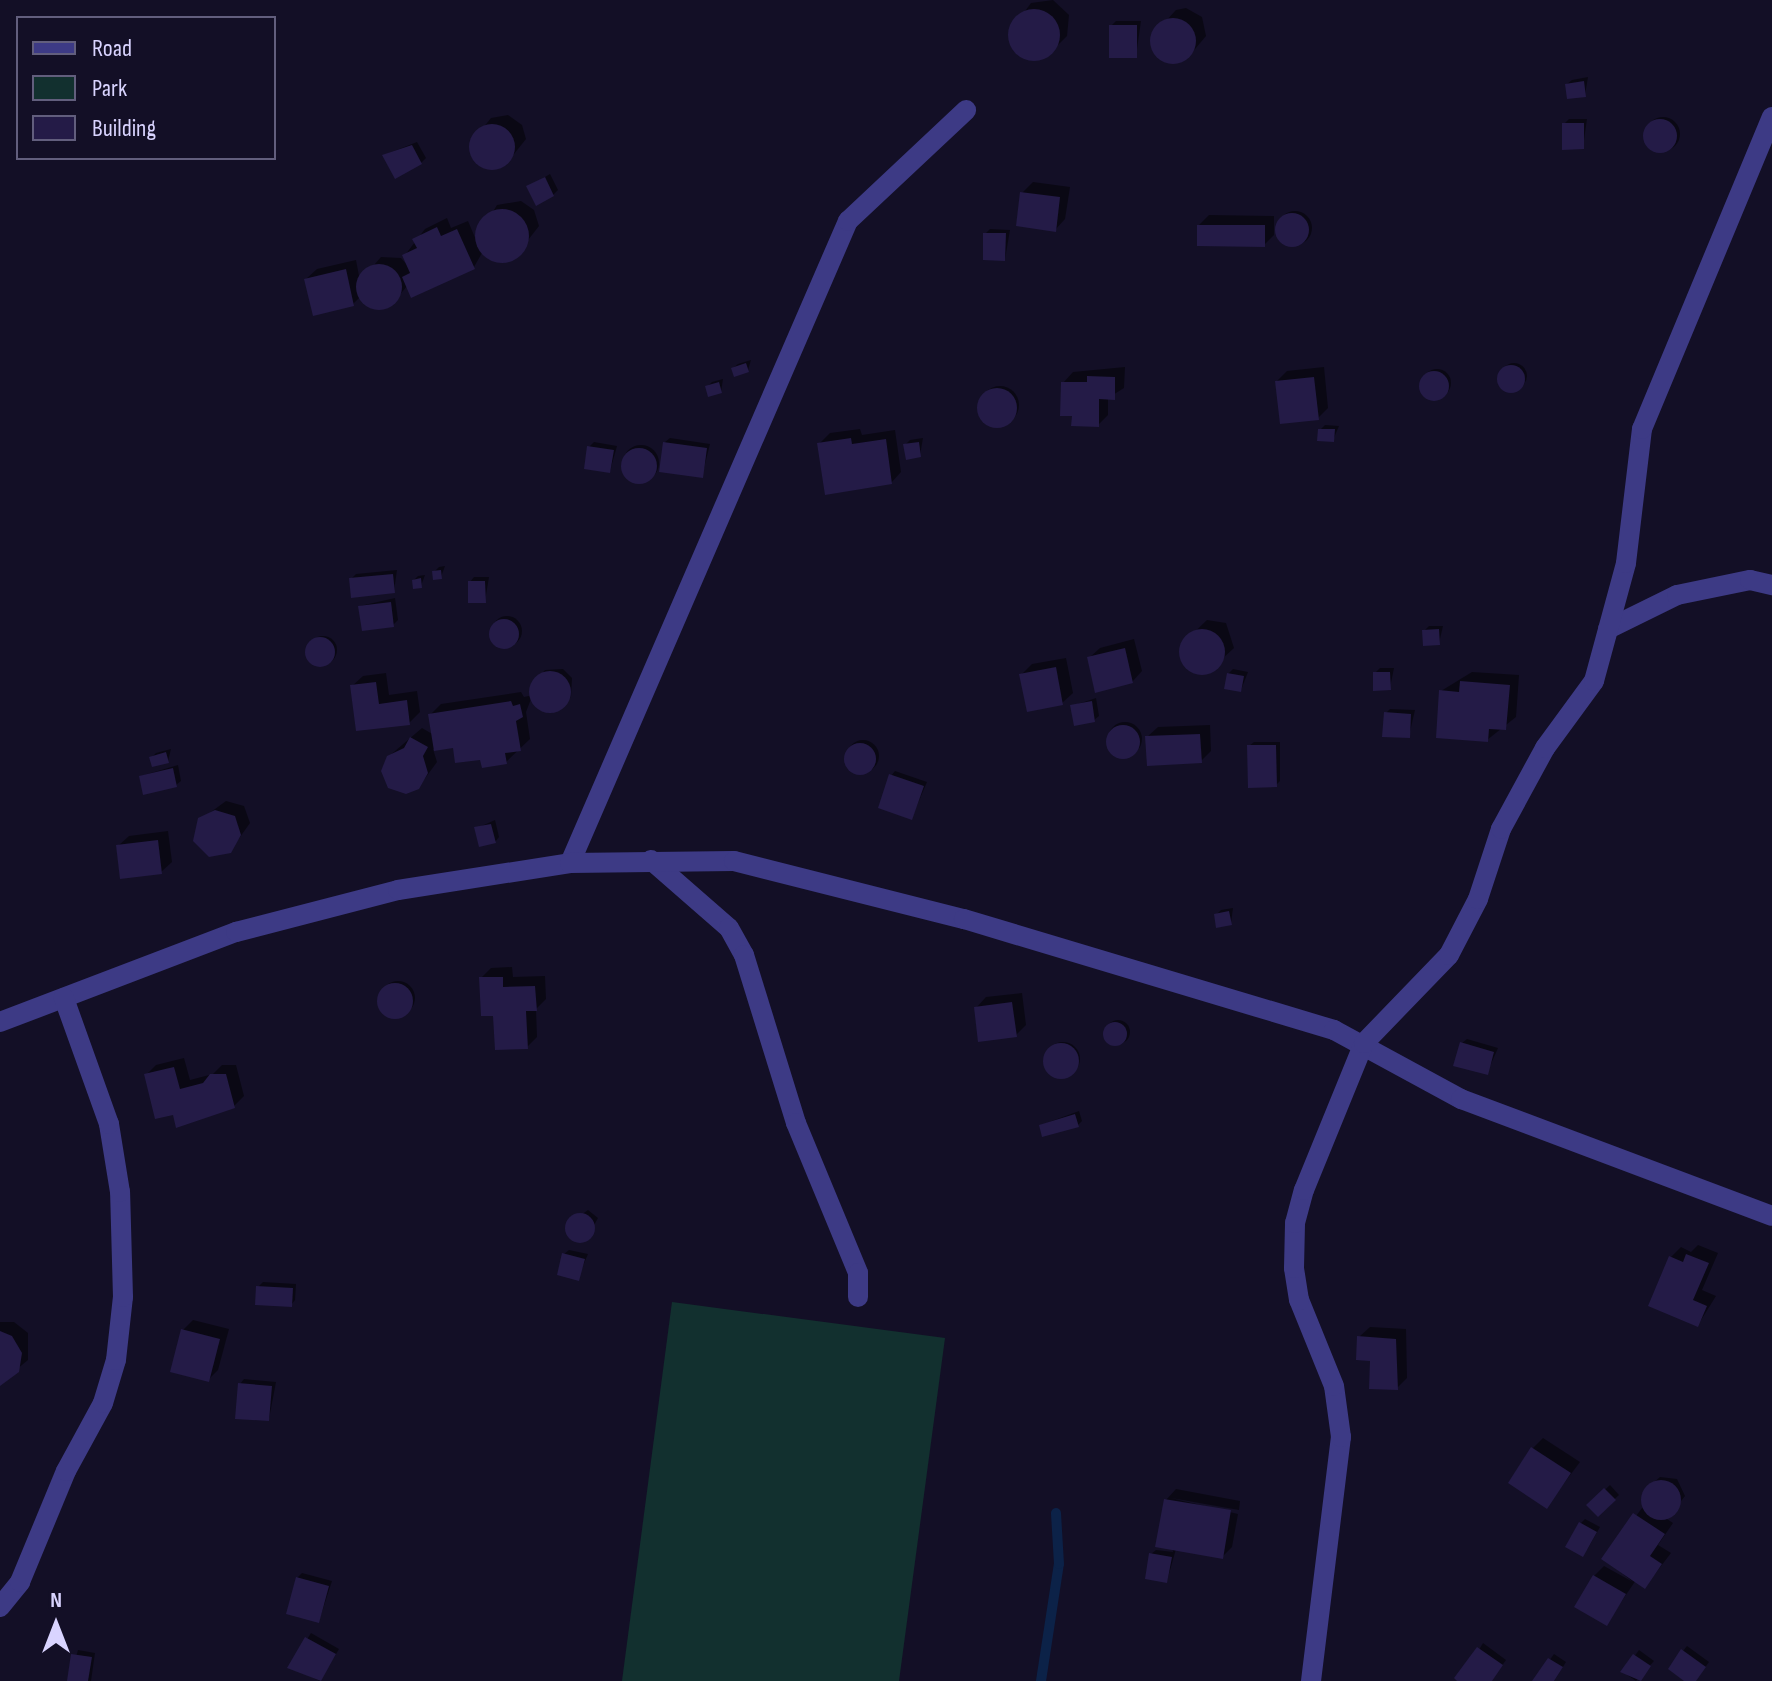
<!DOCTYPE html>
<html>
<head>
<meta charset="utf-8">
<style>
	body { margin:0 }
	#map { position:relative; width:1772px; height:1681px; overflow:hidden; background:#130f26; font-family:"Sofia Sans Condensed",sans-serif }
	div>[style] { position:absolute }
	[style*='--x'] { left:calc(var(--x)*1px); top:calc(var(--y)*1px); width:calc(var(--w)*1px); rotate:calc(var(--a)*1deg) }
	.green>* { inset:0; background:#12302f }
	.shadow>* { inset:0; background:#0007 }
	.round { border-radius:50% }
	.stream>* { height:10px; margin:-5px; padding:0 5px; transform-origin:5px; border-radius:5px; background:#0c2248 }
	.building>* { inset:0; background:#241b47 }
	.street>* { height:20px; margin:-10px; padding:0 10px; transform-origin:10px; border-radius:10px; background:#3d3a85 }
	span { translate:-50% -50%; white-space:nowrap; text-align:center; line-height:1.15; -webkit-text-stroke:7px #130f26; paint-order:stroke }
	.legend { position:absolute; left:16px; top:16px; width:260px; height:144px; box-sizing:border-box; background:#130f26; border:2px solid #625e7d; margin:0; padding:10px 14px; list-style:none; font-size:24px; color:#d9d4ff }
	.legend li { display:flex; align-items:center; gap:16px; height:40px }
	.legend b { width:40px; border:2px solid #625e7d }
	.north { position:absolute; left:16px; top:1585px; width:80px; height:80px; -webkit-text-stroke:6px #130f26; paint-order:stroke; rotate:0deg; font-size:22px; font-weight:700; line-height:32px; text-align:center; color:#d9d4ff }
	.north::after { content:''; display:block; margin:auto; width:28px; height:36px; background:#d9d4ff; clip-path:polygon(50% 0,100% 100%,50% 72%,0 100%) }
</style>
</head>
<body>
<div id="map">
	<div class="green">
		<i style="clip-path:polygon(672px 1302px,945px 1338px,899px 1681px,622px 1681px)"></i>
	</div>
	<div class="shadow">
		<i style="clip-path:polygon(1053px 0,1069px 15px,1067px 36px,1048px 55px,1027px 58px,1011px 43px,1009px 33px,1031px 3px)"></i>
		<i style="clip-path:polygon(1186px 8px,1202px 17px,1206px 36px,1190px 55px,1173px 63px,1156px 54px,1152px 36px,1176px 10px)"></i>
		<i style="clip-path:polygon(1116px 21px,1141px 21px,1136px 56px,1111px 26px)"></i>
		<i style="clip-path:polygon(1588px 77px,1585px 95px,1567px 84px,1572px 80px)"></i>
		<i style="clip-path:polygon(508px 115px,522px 125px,526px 139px,506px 164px,489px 169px,474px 160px,471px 143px,491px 118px)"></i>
		<i class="round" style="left:1646px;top:117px;width:34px;height:34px"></i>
		<i style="clip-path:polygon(1569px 119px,1587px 119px,1583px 147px,1564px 124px)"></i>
		<i style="clip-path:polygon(417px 142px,426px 158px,421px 163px,384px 155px)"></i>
		<i style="clip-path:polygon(550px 174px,558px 190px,553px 195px,528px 187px)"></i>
		<i style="clip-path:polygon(1033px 182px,1070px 187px,1065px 219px,1055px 230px,1022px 193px)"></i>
		<i style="clip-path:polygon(521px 201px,534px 210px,539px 226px,514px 258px,498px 261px,482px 253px,474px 267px,408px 285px,391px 305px,378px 308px,360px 297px,353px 304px,306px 279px,317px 269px,356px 260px,360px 281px,381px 257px,401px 258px,408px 266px,405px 255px,425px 229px,447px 218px,451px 228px,468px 221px,476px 240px,497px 205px)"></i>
		<i class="round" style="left:1278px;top:211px;width:34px;height:34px"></i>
		<i style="clip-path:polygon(1209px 215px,1274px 216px,1274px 235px,1264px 245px,1199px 225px)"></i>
		<i style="clip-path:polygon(990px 229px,1010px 230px,1005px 259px,985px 234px)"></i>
		<i style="clip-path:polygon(751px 360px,748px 370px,733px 368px,738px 364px)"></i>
		<i class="round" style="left:1501px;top:363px;width:26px;height:26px"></i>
		<i style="clip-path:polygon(1125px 367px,1124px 388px,1108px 398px,1108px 415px,1098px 425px,1074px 414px,1063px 383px,1073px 372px)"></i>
		<i style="clip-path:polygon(1324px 367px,1328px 408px,1318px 418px,1277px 381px,1287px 371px)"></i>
		<i class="round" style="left:1423px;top:369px;width:28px;height:28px"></i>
		<i style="clip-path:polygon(723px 379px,721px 392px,708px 386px,712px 382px)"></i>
		<i class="round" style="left:981px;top:386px;width:38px;height:38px"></i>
		<i style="clip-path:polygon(1325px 425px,1339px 426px,1333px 440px,1320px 430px)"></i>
		<i style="clip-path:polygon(860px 429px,862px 435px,895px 430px,901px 472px,891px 483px,820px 443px,830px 433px)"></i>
		<i style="clip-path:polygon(670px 438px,710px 444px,702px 476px,665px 442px)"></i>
		<i style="clip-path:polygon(923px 438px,920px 455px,905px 445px,910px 440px)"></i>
		<i style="clip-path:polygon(594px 442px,617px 446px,610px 471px,589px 447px)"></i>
		<i class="round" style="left:623px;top:445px;width:36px;height:36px"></i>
		<i style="clip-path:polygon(445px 566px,441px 577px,434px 572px,439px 567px)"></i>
		<i style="clip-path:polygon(397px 570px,394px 591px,351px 579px,356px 574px)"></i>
		<i style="clip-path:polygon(425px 575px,421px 586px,414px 580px,418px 576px)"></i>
		<i style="clip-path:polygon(474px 577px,489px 577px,485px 601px,470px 582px)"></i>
		<i style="clip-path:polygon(395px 598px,398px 620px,393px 625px,360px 606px)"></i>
		<i class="round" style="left:492px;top:616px;width:30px;height:30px"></i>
		<i style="clip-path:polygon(1207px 620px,1226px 623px,1234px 648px,1208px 672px,1190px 669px,1182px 644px)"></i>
		<i style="clip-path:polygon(1429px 626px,1443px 626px,1439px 643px,1424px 631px)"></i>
		<i class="round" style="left:309px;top:636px;width:28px;height:28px"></i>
		<i style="clip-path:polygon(1134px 639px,1142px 671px,1132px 682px,1089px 658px,1100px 648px)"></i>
		<i style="clip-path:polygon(1066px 658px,1073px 693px,1062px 703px,1022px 674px,1032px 664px)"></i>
		<i style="clip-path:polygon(1380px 668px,1394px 668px,1390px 688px,1375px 673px)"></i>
		<i style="clip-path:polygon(563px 669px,572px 678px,571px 697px,556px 710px,543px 709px,531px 699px,526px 712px,530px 739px,506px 762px,454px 745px,433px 749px,437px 762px,418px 788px,388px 757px,422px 728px,434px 735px,431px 714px,441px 704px,521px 692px,524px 697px,533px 695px,532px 685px,545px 670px)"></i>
		<i style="clip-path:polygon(1233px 669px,1248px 672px,1241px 690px,1228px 674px)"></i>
		<i style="clip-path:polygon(1472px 672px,1519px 675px,1516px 717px,1487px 740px,1441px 691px)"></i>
		<i style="clip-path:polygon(386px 673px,389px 695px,417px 691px,420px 712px,409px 723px,358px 729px,352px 686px,363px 676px)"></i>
		<i style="clip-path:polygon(1096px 698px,1099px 716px,1094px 720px,1072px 706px)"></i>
		<i style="clip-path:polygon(1390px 709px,1415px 710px,1409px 736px,1386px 713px)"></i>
		<i class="round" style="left:1108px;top:722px;width:34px;height:34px"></i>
		<i style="clip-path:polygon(1210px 725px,1211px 751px,1201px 761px,1147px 737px,1158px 727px)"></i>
		<i class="round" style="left:847px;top:740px;width:32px;height:32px"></i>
		<i style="clip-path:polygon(1254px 742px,1280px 742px,1280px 781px,1276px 785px,1249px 746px)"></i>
		<i style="clip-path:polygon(171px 749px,168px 761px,151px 758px,156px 753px)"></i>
		<i style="clip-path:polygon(178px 765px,181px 781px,176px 785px,141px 776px)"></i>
		<i style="clip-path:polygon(895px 771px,927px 782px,912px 817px,891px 776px)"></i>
		<i style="clip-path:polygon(226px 801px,244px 806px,250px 823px,230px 851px,200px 820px)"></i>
		<i style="clip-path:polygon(495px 820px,499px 837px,495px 842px,477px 828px)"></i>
		<i style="clip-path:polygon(168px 831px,172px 862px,161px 872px,118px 846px,129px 836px)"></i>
		<i style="clip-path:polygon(1233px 908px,1231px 923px,1216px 915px,1221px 910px)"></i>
		<i style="clip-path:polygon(512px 967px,513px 977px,545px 976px,546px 999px,536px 1009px,537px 1037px,527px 1047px,495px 1014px,481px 978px,491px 968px)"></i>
		<i class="round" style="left:381px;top:981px;width:34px;height:34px"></i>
		<i style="clip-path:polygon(1022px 993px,1026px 1025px,1016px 1035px,976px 1008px,986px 997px)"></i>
		<i class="round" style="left:1106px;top:1020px;width:24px;height:24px"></i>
		<i style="clip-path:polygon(1467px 1039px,1498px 1048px,1487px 1073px,1462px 1043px)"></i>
		<i class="round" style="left:1046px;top:1042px;width:34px;height:34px"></i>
		<i style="clip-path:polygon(184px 1058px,190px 1080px,213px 1074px,222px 1065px,236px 1065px,244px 1096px,233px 1107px,174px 1113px,146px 1075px,156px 1065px)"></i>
		<i style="clip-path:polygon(1079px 1111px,1082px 1121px,1078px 1125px,1041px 1125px)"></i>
		<i style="clip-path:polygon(588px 1210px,598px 1218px,585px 1241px,567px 1232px,566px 1226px)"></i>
		<i style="clip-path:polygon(1698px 1245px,1718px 1253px,1702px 1290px,1716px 1296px,1698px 1325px,1671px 1257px,1681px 1247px,1691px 1252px)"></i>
		<i style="clip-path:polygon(569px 1250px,588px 1254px,578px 1278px,564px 1254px)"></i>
		<i style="clip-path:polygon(263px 1282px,296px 1284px,295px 1300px,291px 1305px,258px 1287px)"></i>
		<i style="clip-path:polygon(193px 1320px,229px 1329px,218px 1370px,208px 1380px,183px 1330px)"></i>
		<i style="clip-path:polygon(0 1322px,14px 1322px,28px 1333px,28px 1360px,0 1383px)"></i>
		<i style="clip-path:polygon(1370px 1327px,1406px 1329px,1407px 1378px,1397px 1388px,1359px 1337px)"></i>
		<i style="clip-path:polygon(244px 1379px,276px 1382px,269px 1419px,240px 1384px)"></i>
		<i style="clip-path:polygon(1543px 1438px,1580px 1462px,1547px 1506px,1533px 1448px)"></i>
		<i style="clip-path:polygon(1660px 1477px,1677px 1479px,1685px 1496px,1667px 1519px,1673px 1523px,1658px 1545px,1671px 1553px,1645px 1587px,1636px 1580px,1607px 1623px,1594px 1576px,1604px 1566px,1633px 1582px,1604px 1559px,1645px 1504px,1646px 1489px)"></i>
		<i style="clip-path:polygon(1610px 1485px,1619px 1495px,1598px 1514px,1589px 1505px)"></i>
		<i style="clip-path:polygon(1176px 1489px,1240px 1501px,1239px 1510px,1171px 1498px,1238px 1514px,1232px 1547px,1222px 1557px,1176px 1549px,1167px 1581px,1151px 1554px,1156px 1550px,1173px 1552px,1166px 1500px)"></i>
		<i style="clip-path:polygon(1585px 1519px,1600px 1527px,1587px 1550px,1581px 1523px)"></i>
		<i style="clip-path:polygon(302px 1573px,332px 1581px,319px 1621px,297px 1578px)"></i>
		<i style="clip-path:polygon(311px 1633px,339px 1649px,320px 1681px,290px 1667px)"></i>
		<i style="clip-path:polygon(1483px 1643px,1506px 1660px,1491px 1681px,1461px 1681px)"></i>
		<i style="clip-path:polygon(1687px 1646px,1709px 1662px,1695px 1681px,1688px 1681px,1683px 1651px)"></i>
		<i style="clip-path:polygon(78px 1650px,95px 1653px,91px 1681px,69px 1681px)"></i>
		<i style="clip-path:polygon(1639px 1650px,1654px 1661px,1636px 1681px,1623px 1672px)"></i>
		<i style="clip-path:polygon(1554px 1654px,1566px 1662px,1554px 1681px,1535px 1681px)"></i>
	</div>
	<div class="stream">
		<i style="--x:1041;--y:1681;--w:118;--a:-81.3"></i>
		<i style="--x:1059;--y:1564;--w:51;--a:-93.4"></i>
	</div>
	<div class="building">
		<i class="round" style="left:1008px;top:9px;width:52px;height:52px"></i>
		<i class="round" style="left:1150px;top:18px;width:46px;height:46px"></i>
		<i style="clip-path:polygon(1109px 25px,1137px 25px,1137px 58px,1109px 58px)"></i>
		<i style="clip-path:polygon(1584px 81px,1586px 97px,1567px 99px,1565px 84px)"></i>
		<i class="round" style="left:1643px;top:119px;width:34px;height:34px"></i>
		<i style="clip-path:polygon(1562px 123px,1584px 123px,1584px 149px,1562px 150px)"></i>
		<i class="round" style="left:469px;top:124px;width:46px;height:46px"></i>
		<i style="clip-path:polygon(412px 145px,422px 164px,395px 179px,382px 155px)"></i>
		<i style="clip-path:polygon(545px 177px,554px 196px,536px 206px,526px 186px)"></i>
		<i style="clip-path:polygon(1020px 192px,1060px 197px,1056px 232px,1016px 226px)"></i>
		<i class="round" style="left:475px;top:209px;width:54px;height:54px"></i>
		<i class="round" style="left:1275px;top:213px;width:34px;height:34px"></i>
		<i style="clip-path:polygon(1197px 225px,1265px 225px,1265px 247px,1197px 246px)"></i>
		<i style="clip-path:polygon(437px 227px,441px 236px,457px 229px,475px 269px,411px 298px,402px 277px,410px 273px,402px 255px,417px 248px,412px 239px)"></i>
		<i style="clip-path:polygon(983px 233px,1006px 233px,1005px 261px,983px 260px)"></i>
		<i class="round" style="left:356px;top:264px;width:46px;height:46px"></i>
		<i style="clip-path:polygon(346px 269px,354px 306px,313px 316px,304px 279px)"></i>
		<i style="clip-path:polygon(746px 363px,749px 372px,734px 377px,731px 368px)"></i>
		<i class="round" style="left:1497px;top:365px;width:28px;height:28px"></i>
		<i class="round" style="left:1419px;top:371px;width:30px;height:30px"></i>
		<i style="clip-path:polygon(1087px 376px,1115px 377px,1115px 400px,1099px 399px,1099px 427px,1071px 426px,1072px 416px,1060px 416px,1061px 382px,1087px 382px)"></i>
		<i style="clip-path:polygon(1314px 377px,1319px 420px,1280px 424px,1275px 381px)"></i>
		<i style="clip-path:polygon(719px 382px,722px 393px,708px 397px,705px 386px)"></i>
		<i class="round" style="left:977px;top:388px;width:40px;height:40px"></i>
		<i style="clip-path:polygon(1318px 429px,1335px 429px,1334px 442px,1317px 441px)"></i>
		<i style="clip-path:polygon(851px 438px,852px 444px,886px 439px,892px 484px,825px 495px,817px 443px)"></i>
		<i style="clip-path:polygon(663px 442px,707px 448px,703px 478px,659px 472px)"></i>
		<i style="clip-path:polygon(919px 442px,921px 457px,906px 460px,903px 444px)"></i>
		<i style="clip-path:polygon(587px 446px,614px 450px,610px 473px,584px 469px)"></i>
		<i class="round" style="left:621px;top:448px;width:36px;height:36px"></i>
		<i style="clip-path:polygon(441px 570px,442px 579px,433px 580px,432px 571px)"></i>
		<i style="clip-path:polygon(393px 574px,395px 593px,351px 598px,349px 578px)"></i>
		<i style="clip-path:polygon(421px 578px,422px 588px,413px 589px,412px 580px)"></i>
		<i style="clip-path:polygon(468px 581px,485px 581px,486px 603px,468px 603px)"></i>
		<i style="clip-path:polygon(391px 602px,394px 627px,362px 631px,358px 606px)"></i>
		<i class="round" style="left:489px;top:619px;width:30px;height:30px"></i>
		<i class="round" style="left:1179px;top:629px;width:46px;height:46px"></i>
		<i style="clip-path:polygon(1439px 629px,1440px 645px,1423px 646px,1422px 630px)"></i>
		<i class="round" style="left:305px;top:637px;width:30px;height:30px"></i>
		<i style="clip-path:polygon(1125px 648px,1133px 683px,1095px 693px,1087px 657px)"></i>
		<i style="clip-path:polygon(1056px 667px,1063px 705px,1027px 712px,1019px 674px)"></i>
		<i class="round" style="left:529px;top:671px;width:42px;height:42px"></i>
		<i style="clip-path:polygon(1373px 672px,1390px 672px,1391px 690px,1373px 691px)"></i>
		<i style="clip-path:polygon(1227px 673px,1244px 676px,1241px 692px,1224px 689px)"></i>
		<i style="clip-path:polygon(1460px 681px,1510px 685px,1506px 730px,1489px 729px,1488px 742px,1436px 738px,1439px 690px,1459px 692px)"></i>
		<i style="clip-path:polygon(376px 682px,379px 704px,407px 700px,410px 725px,356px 731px,350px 685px)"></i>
		<i style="clip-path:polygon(511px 701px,513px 706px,520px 704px,523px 717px,516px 721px,521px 751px,505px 753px,507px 764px,482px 768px,480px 760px,455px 763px,453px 748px,434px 751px,428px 714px)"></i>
		<i style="clip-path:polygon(1092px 701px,1095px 722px,1074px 726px,1070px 705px)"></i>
		<i style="clip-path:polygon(1384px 712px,1411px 714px,1410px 738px,1382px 737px)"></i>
		<i class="round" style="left:1106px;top:725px;width:34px;height:34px"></i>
		<i style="clip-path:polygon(1200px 734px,1202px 763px,1147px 766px,1145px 736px)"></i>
		<i style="clip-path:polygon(410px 737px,428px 747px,423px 756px,428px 773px,419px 789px,406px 794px,388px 788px,381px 771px,387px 756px,404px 748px)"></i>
		<i class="round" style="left:844px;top:743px;width:32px;height:32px"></i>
		<i style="clip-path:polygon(1247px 745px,1276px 745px,1277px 787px,1248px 788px)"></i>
		<i style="clip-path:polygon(166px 752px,169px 763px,152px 767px,149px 757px)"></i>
		<i style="clip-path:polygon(173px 768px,177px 787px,143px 795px,139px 776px)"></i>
		<i style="clip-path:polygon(889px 774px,924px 786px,912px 820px,878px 808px)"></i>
		<i style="clip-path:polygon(215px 810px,235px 816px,241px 835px,231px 853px,209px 857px,193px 841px,198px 818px)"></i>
		<i style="clip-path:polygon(491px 824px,496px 843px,479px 847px,474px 827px)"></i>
		<i style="clip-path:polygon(158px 840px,162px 874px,120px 879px,116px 845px)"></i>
		<i style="clip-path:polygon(1229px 911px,1232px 925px,1216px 928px,1214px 914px)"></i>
		<i style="clip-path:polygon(479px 977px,503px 977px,503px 987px,535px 986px,537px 1011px,526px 1011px,528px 1049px,495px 1050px,493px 1016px,481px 1016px)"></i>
		<i class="round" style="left:377px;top:983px;width:36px;height:36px"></i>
		<i style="clip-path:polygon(1012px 1002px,1017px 1037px,978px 1042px,974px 1007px)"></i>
		<i class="round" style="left:1103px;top:1022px;width:24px;height:24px"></i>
		<i style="clip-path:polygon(1460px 1042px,1494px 1052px,1488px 1075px,1453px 1066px)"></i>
		<i class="round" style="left:1043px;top:1043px;width:36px;height:36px"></i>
		<i style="clip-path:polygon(174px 1067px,180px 1089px,203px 1083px,210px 1074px,226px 1074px,235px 1108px,176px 1128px,173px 1115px,155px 1119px,144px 1074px)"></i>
		<i style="clip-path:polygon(1075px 1114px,1079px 1127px,1042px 1137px,1039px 1125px)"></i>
		<i class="round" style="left:565px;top:1213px;width:30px;height:30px"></i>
		<i style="clip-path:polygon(562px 1253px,585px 1259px,579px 1281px,557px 1275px)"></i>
		<i style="clip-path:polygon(1686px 1254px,1709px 1263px,1693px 1300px,1707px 1306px,1698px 1327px,1648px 1306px,1669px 1256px,1683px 1262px)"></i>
		<i style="clip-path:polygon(256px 1286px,293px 1288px,292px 1307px,255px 1305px)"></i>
		<i style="clip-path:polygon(181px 1329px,220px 1339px,209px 1382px,170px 1372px)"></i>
		<i style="clip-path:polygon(0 1331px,12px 1336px,22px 1353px,19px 1372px,0 1386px)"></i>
		<i style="clip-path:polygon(1357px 1336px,1396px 1339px,1398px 1390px,1369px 1389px,1370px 1361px,1356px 1360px)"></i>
		<i style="clip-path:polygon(238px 1383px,272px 1386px,269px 1421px,235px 1419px)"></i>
		<i style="clip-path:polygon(1531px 1447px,1571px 1473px,1547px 1509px,1508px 1483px)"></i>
		<i class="round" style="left:1641px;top:1480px;width:40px;height:40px"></i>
		<i style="clip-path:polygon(1604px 1488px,1616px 1500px,1598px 1517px,1586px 1505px)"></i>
		<i style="clip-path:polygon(1164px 1499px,1231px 1510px,1223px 1559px,1155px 1547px)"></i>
		<i style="clip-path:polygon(1633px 1513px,1665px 1534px,1650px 1556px,1662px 1564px,1645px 1589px,1601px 1559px)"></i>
		<i style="clip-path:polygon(1579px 1522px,1597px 1532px,1583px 1557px,1565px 1547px)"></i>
		<i style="clip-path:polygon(1149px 1553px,1172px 1557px,1167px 1583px,1145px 1579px)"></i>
		<i style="clip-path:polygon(1593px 1575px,1626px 1594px,1607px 1626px,1574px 1607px)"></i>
		<i style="clip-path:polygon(296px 1577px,329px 1586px,319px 1623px,286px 1614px)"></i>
		<i style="clip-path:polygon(305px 1637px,336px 1654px,321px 1681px,287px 1668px)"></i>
		<i style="clip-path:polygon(1477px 1647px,1503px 1665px,1492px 1681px,1457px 1681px,1454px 1678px)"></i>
		<i style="clip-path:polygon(1681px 1649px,1706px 1667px,1696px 1681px,1684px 1681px,1668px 1669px)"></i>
		<i style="clip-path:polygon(71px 1654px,92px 1657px,88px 1681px,67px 1681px)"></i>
		<i style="clip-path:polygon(1633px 1654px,1651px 1666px,1641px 1681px,1620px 1672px)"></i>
		<i style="clip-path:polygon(1548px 1658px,1563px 1667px,1554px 1681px,1532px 1681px)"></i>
	</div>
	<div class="street">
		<i style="--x:1608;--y:629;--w:77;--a:-26.2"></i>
		<i style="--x:1677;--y:595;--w:75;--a:-11.6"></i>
		<i style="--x:1750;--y:580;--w:23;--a:13"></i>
		<i style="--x:651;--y:860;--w:103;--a:41.1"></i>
		<i style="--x:729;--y:928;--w:31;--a:61"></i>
		<i style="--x:744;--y:955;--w:176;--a:72.8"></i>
		<i style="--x:796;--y:1123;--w:162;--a:67.5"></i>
		<i style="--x:858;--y:1273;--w:24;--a:90"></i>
		<i style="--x:570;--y:863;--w:700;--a:-66.59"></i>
		<i style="--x:848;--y:221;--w:162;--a:-43.2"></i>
		<i style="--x:0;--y:1022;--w:253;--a:-20.9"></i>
		<i style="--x:236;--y:932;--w:167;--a:-14.5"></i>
		<i style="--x:398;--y:890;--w:174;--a:-8.9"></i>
		<i style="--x:570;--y:863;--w:164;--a:-0.7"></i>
		<i style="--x:734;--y:861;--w:237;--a:14.2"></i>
		<i style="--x:964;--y:919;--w:386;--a:16.7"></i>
		<i style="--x:1334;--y:1030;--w:145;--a:28.5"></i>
		<i style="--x:1461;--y:1099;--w:332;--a:20.6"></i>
		<i style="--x:0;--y:1607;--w:32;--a:-51"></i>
		<i style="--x:20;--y:1582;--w:120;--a:-67.5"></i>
		<i style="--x:66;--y:1471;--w:77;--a:-61.4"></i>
		<i style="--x:103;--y:1403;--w:45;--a:-73.2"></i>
		<i style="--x:116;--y:1360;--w:63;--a:-83.7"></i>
		<i style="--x:123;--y:1297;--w:105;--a:-91.6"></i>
		<i style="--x:120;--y:1192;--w:69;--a:-99.2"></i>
		<i style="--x:109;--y:1124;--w:134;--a:-109.7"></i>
		<i style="--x:1311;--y:1681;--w:246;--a:-83"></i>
		<i style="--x:1341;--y:1437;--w:51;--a:-97.8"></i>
		<i style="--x:1334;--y:1386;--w:93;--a:-112.1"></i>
		<i style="--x:1299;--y:1300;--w:32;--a:-99"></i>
		<i style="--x:1294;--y:1268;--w:45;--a:-88.7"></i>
		<i style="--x:1295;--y:1223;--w:34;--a:-75"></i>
		<i style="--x:1304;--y:1190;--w:159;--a:-67.8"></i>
		<i style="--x:1364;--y:1043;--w:122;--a:-46"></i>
		<i style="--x:1449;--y:955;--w:63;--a:-62.6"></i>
		<i style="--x:1478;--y:899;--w:74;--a:-71.8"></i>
		<i style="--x:1501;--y:829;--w:92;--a:-61.5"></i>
		<i style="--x:1545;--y:748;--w:83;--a:-53.8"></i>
		<i style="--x:1594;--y:681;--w:122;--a:-74.8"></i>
		<i style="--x:1626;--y:563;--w:135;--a:-83.2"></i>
		<i style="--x:1642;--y:429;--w:338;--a:-67.4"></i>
	</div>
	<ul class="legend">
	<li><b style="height:10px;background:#3d3a85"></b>Road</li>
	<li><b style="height:22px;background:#12302f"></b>Park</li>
	<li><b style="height:22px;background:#241b47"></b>Building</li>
	</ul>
	<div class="north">N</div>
</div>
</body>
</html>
